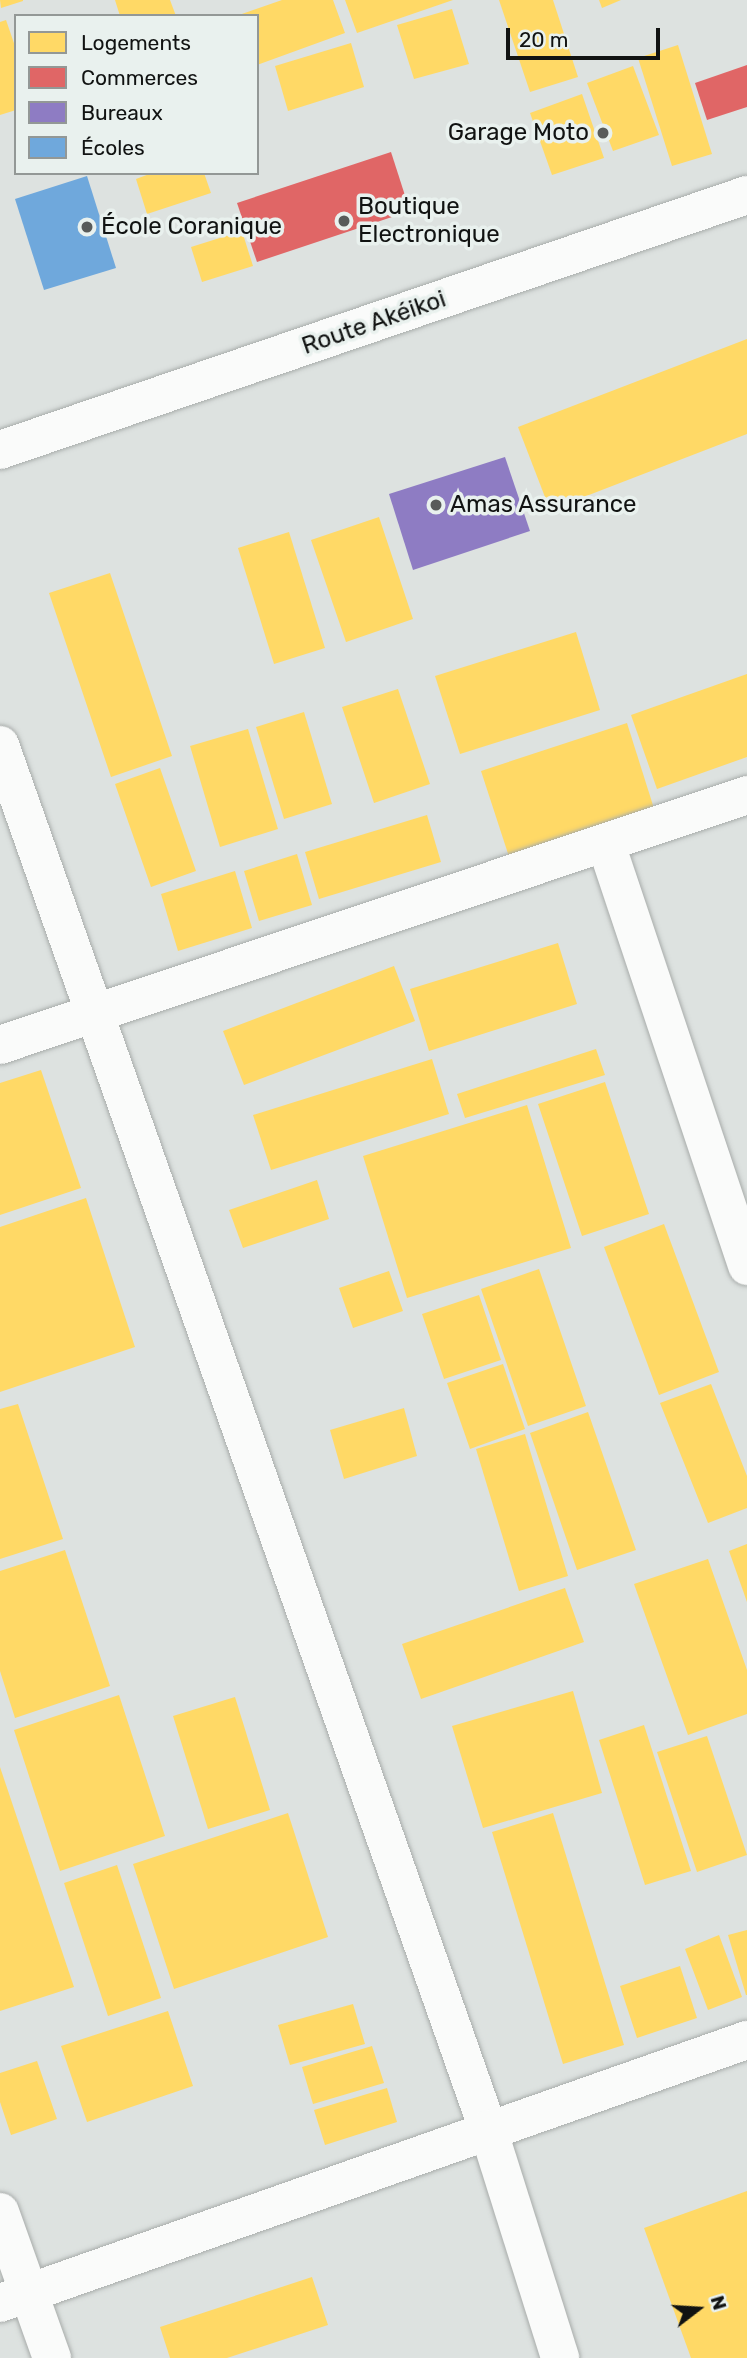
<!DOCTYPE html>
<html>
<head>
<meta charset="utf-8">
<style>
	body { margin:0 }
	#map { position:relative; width:747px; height:2358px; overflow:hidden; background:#dde2e0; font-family:Rubik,sans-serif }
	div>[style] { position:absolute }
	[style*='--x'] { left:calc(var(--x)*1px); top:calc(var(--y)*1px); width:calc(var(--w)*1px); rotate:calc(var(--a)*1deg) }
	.homes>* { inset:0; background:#ffd966 }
	.shops>* { inset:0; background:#e06666 }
	.offices>* { inset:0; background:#8e7cc3 }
	.schools>* { inset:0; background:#6fa8dc }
	.roads { filter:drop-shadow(0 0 2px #a8acaa) drop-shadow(0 0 2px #a8acaa) }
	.minor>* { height:38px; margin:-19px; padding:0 19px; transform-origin:19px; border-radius:19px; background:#fafbfa }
	.dots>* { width:19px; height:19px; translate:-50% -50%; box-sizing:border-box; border:4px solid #e9f1ee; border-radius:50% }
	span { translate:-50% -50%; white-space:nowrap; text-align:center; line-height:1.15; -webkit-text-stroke:7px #e9f1ee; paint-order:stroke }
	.poi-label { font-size:24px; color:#111312 }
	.right { translate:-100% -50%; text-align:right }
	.left { translate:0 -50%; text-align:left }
	.street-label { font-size:24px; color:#111312 }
	.legend { position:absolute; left:14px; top:14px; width:245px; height:161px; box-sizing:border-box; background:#e9f1ee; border:2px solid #939896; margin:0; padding:9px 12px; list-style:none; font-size:21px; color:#111312 }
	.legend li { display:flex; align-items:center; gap:14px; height:35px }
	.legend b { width:35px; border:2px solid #939896 }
	.north { position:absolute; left:663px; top:2274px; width:70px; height:70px; -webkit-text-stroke:5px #e9f1ee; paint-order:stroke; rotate:73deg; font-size:19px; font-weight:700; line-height:28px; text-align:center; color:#111312 }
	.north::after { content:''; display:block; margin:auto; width:24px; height:32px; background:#111312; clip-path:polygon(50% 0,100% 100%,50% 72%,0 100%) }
	.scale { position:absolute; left:506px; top:28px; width:154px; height:32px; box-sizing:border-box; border:4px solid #111312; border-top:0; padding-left:9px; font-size:21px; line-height:24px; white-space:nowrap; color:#111312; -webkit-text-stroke:5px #e9f1ee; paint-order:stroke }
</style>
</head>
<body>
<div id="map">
	<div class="homes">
		<i style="clip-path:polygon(0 0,23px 0,23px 1px,1px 8px)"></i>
		<i style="clip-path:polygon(115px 0,170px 0,176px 16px,120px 16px)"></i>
		<i style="clip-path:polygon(282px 0,333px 0,345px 33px,257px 65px,257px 16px,239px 15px)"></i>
		<i style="clip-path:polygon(345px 0,453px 0,357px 33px)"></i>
		<i style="clip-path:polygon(499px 0,553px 0,578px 77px,530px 92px)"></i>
		<i style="clip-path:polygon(599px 0,621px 0,602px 8px)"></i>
		<i style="clip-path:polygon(452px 9px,469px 64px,414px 79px,397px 25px)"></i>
		<i style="clip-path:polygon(6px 20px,16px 49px,16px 110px,0 115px,0 22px)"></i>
		<i style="clip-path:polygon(351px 43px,364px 87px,288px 111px,275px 66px)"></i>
		<i style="clip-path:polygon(678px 45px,712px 154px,672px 166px,638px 58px)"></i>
		<i style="clip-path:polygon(633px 66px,659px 135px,613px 151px,587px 83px)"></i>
		<i style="clip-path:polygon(582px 94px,604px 158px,552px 175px,530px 113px)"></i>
		<i style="clip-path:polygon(152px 173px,204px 173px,211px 193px,147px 214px,136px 179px)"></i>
		<i style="clip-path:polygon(242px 231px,253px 266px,202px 282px,191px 247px)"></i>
		<i style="clip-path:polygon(747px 339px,747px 434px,550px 510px,518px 427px)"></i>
		<i style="clip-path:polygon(379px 517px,413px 619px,346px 642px,311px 540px)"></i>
		<i style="clip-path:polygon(289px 532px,325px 648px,274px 664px,238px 548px)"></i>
		<i style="clip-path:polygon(110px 573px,172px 756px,111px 777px,49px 593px)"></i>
		<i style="clip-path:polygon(576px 632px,600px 710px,460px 754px,435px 676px)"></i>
		<i style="clip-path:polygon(747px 674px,747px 757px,657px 789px,631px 715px)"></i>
		<i style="clip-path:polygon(398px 689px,430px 784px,374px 803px,342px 707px)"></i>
		<i style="clip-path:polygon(304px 712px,332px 804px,284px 819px,256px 727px)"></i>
		<i style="clip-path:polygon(627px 723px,657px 818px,512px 866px,481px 771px)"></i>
		<i style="clip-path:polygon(248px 729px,278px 829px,220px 847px,190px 746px)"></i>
		<i style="clip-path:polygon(160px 768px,196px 871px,151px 887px,115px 784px)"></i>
		<i style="clip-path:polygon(427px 815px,441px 862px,319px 899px,305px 852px)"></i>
		<i style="clip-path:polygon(297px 854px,312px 905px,259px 921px,244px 871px)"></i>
		<i style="clip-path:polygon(235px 871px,252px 928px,178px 951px,161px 894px)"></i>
		<i style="clip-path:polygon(558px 943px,577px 1004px,429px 1051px,410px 989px)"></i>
		<i style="clip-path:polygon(394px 966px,415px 1021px,244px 1085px,223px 1031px)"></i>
		<i style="clip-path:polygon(596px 1049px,605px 1075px,465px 1118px,457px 1094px)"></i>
		<i style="clip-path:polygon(432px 1059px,449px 1114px,271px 1170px,253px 1115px)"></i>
		<i style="clip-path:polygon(41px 1070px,81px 1188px,0 1215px,0 1083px)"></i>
		<i style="clip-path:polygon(605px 1082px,649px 1214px,582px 1236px,538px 1104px)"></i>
		<i style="clip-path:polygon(527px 1105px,571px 1248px,407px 1298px,363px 1156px)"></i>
		<i style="clip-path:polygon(317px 1180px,329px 1219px,243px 1248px,229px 1210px)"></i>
		<i style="clip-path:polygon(86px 1198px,135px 1347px,0 1392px,0 1227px)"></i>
		<i style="clip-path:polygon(664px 1224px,719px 1372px,659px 1395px,604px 1247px)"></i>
		<i style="clip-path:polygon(539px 1269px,586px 1406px,528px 1426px,481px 1289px)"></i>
		<i style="clip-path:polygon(389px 1271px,403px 1311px,353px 1328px,339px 1288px)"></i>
		<i style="clip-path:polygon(479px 1295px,501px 1360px,444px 1379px,422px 1314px)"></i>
		<i style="clip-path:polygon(503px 1364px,525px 1429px,470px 1449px,447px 1383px)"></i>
		<i style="clip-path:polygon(711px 1384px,747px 1476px,747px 1508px,708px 1523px,660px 1403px)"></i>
		<i style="clip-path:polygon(18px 1404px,63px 1539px,0 1559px,0 1409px)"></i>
		<i style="clip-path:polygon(404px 1408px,417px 1456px,344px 1479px,330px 1430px)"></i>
		<i style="clip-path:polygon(588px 1412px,636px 1550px,577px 1570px,530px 1433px)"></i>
		<i style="clip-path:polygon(525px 1434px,568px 1576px,519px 1591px,476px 1449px)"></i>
		<i style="clip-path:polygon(747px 1544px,747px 1602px,729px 1551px)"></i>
		<i style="clip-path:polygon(65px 1550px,110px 1686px,15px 1718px,0 1671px,0 1571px)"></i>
		<i style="clip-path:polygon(708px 1559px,747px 1670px,747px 1714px,688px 1735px,634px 1584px)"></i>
		<i style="clip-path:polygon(565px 1588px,584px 1642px,421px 1699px,402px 1644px)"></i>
		<i style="clip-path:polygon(573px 1691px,602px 1793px,483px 1828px,452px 1726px)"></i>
		<i style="clip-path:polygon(119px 1695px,165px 1836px,60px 1871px,14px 1730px)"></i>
		<i style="clip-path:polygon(235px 1697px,270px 1810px,208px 1829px,173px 1716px)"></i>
		<i style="clip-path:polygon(644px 1725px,691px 1871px,645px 1885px,599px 1740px)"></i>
		<i style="clip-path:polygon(707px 1736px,747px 1855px,697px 1872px,657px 1752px)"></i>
		<i style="clip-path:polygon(0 1767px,74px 1987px,0 2011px)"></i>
		<i style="clip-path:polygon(288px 1813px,328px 1937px,174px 1989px,133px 1864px)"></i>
		<i style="clip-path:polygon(553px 1813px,624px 2045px,563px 2064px,492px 1832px)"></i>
		<i style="clip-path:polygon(117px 1865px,161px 1998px,108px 2016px,64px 1883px)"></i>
		<i style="clip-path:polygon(747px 1930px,747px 1995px,746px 1995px,728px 1935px)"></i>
		<i style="clip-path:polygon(719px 1935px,742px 1997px,708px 2010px,685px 1949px)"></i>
		<i style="clip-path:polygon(680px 1966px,697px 2018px,637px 2038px,620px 1986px)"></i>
		<i style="clip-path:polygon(353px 2004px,365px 2044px,290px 2065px,278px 2025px)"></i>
		<i style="clip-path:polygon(168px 2011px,193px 2086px,87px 2122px,61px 2046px)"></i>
		<i style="clip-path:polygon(372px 2046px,384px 2083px,313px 2104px,302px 2067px)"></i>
		<i style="clip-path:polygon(37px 2061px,57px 2119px,11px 2135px,0 2102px,0 2073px)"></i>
		<i style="clip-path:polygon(387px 2088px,397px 2122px,325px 2145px,314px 2110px)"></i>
		<i style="clip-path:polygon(747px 2191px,747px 2358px,691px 2358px,644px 2228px)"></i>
		<i style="clip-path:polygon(312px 2277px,328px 2325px,227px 2358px,170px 2358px,160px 2327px)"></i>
	</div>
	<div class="shops">
		<i style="clip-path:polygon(747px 65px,747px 107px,707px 120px,695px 83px)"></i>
		<i style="clip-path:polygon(391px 152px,410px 211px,257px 262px,237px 203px)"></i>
	</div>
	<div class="offices">
		<i style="clip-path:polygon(505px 457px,530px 531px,413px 570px,389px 494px)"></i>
	</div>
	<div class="schools">
		<i style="clip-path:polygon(87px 176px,116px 268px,44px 290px,15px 199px)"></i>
	</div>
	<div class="roads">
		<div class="minor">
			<i style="--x:0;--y:450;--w:789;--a:-18.85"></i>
			<i style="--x:0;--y:745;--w:1468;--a:70.58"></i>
			<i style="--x:488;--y:2129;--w:240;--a:72.5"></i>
			<i style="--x:606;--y:844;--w:445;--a:71.5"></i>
			<i style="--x:0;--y:1045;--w:788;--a:-18.5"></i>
			<i style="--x:0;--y:2212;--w:155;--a:70.4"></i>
			<i style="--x:0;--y:2303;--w:792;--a:-19.4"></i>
		</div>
	</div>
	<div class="dots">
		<i style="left:603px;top:133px;background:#585b5a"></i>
		<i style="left:344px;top:221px;background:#585b5a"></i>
		<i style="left:87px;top:227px;background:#585b5a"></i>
		<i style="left:436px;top:505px;background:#585b5a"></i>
	</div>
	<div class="poi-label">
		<span class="right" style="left:589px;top:133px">Garage Moto</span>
		<span class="left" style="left:358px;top:221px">Boutique<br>Electronique</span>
		<span class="left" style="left:101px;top:227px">École Coranique</span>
		<span class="left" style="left:450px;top:505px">Amas Assurance</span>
	</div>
	<div class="street-label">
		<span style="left:374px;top:323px;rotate:-19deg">Route Akéikoi</span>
	</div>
	<ul class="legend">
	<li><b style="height:19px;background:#ffd966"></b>Logements</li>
	<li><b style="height:19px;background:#e06666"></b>Commerces</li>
	<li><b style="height:19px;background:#8e7cc3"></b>Bureaux</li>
	<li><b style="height:19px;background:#6fa8dc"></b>Écoles</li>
	</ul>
	<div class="north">N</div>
	<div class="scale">20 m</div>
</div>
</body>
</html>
